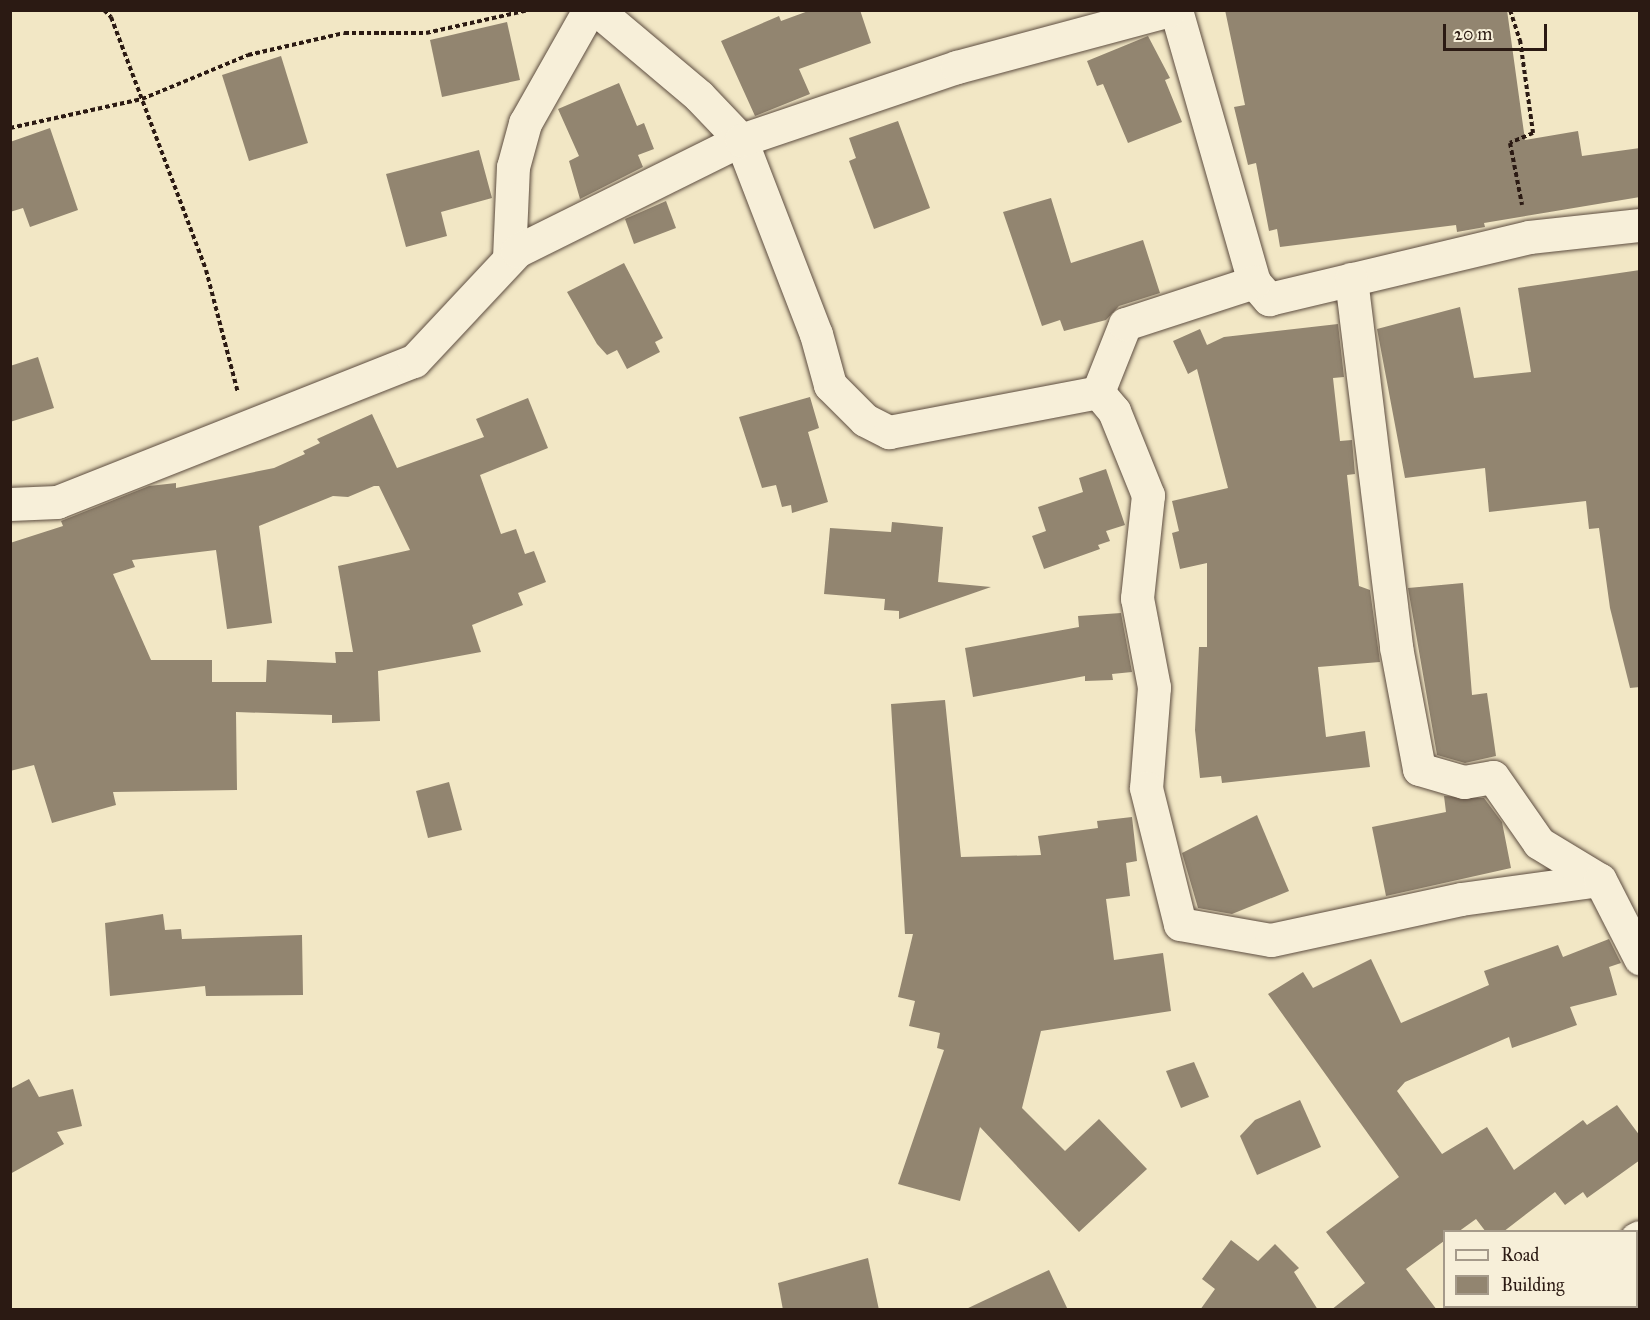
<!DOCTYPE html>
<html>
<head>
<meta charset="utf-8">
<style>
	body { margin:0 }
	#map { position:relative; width:1650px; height:1320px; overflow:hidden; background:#f2e7c5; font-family:"IM FELL Great Primer",serif }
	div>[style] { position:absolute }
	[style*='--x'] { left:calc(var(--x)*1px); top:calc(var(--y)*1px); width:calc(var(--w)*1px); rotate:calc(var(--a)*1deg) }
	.building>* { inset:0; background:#928570 }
	.path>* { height:4px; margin-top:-2px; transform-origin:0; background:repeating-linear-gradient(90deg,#2b1a13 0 4.5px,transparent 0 7.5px) }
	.roads { filter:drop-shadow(0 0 2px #5d4d40) drop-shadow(0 0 2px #5d4d40) }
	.street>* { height:33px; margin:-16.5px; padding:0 16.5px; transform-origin:16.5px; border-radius:16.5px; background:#f7efd9 }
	span { translate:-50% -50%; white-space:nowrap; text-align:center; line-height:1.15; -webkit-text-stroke:4.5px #f7efd9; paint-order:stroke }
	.frame { position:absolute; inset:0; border:12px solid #2b1a13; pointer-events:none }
	.legend { position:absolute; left:1443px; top:1230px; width:195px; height:78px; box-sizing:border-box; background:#f7efd9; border:2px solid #a59a8a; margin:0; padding:8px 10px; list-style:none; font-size:18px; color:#2b1a13 }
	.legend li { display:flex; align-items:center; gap:12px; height:30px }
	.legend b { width:30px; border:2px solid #a59a8a }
	.scale { position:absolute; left:1443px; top:24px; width:104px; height:27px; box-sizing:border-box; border:3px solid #2b1a13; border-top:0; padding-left:8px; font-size:18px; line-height:21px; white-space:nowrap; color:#2b1a13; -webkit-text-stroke:4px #f7efd9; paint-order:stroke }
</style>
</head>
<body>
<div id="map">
	<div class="building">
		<i style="clip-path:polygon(811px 10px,860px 10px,871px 43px,799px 69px,810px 94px,755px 116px,721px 41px,779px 16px,781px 21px)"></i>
		<i style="clip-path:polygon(1225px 10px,1507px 10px,1525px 140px,1578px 131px,1582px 156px,1640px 148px,1640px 197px,1484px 223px,1485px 227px,1457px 232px,1456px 225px,1280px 247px,1277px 229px,1269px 231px,1256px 163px,1248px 165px,1234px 107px,1245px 105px)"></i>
		<i style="clip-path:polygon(507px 22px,520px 80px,442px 97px,430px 40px)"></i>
		<i style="clip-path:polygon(1148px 36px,1170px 78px,1165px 80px,1182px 122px,1128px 143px,1103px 84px,1097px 86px,1087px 61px)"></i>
		<i style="clip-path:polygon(281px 56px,308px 143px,249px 161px,222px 75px)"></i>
		<i style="clip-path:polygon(619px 83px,637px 126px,644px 123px,654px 149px,638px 155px,643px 167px,580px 199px,569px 161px,579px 156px,558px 109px)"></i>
		<i style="clip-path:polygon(898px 121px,930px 208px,874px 229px,849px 161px,856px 158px,849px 138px)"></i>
		<i style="clip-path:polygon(50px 128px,78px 210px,30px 227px,23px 208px,10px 212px,10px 142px)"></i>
		<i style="clip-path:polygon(479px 150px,492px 198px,441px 212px,447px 236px,406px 247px,386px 174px)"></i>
		<i style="clip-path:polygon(1051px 198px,1071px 263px,1143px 240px,1160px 293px,1119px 306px,1106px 320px,1064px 331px,1060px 320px,1042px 326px,1003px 212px)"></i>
		<i style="clip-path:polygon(666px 201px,676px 228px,634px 244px,625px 219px)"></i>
		<i style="clip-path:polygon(624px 263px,663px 338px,655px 342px,660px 352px,627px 369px,617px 350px,607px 355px,597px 344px,567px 292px)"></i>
		<i style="clip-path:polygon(1640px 270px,1640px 687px,1630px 688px,1610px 608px,1599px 528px,1589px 529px,1586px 501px,1489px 512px,1485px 468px,1405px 478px,1377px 329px,1460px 307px,1474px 378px,1531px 372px,1518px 288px)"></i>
		<i style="clip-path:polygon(1338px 324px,1344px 377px,1333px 378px,1340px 441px,1352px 440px,1355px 474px,1347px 475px,1359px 586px,1370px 590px,1380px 662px,1318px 667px,1326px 737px,1365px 731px,1370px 767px,1222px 783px,1221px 776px,1200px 778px,1195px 730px,1199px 647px,1207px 647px,1207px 563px,1180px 569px,1172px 533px,1179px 531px,1172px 501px,1228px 488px,1197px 369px,1188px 374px,1173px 341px,1200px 329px,1207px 345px,1224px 337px)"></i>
		<i style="clip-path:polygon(38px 357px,54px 408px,10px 422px,10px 366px)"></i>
		<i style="clip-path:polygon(810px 397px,819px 428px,808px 432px,828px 502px,792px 513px,791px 505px,782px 507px,776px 485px,762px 488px,739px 417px)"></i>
		<i style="clip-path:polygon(evenodd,528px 398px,548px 448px,480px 475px,501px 534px,516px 529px,525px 554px,534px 551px,546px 582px,518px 593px,523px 605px,472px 625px,481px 652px,378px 671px,380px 721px,332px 723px,332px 715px,236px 712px,237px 790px,113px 792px,116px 805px,52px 823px,34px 765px,10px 771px,10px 543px,63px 526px,61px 521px,149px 486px,176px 483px,176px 488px,274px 468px,305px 454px,303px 451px,320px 443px,317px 439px,372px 414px,397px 468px,484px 437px,476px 419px,528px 398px,374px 486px,379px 486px,410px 550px,338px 566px,353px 652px,335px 652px,336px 663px,267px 660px,266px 682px,212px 682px,212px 660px,151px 660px,113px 574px,135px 567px,132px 560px,216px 550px,227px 629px,272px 623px,259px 526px,333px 496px,348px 497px,374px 486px)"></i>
		<i style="clip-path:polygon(1106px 469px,1125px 525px,1106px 531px,1110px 541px,1098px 545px,1100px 549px,1044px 569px,1032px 536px,1046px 531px,1038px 507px,1083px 492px,1079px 478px)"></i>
		<i style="clip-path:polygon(892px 522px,943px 527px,938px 582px,991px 587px,899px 619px,899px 611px,884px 610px,885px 599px,824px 594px,830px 528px,891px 532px)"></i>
		<i style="clip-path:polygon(1463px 583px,1472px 695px,1487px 693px,1496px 756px,1465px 763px,1437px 755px,1408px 588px)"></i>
		<i style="clip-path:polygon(1121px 613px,1132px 672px,1112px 674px,1113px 680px,1085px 681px,1085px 676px,973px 697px,965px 648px,1079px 627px,1078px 616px)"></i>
		<i style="clip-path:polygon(945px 700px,961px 857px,1041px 855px,1038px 836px,1098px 828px,1097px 821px,1132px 817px,1137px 861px,1126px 863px,1130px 896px,1106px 899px,1114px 960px,1163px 953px,1171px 1011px,1041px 1031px,1022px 1108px,1065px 1151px,1099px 1119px,1147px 1169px,1079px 1232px,980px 1127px,960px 1201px,898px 1184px,944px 1050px,937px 1048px,940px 1033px,909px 1026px,915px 1001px,898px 997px,913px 934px,905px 934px,891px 704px)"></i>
		<i style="clip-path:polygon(449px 782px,462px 830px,428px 838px,416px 791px)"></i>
		<i style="clip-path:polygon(1444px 796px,1484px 798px,1502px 822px,1511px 868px,1386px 896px,1372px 827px,1446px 812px)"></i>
		<i style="clip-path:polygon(1257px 815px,1289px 891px,1232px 914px,1198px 908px,1182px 853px)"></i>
		<i style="clip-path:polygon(163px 914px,165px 930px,181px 929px,182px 939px,302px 935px,303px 995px,206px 996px,205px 986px,110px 996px,105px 923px)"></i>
		<i style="clip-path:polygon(1609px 939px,1621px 963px,1609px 967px,1617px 995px,1570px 1007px,1577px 1025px,1512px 1048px,1509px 1037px,1405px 1082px,1397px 1091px,1442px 1154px,1487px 1127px,1514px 1170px,1583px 1120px,1587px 1125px,1617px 1105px,1640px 1136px,1640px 1160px,1587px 1198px,1583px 1192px,1565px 1205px,1555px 1192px,1503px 1232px,1486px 1232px,1476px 1219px,1458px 1232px,1444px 1232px,1444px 1241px,1406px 1269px,1437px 1310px,1331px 1310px,1365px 1283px,1326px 1232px,1399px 1177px,1268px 994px,1303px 972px,1313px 988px,1371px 959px,1401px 1023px,1489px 985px,1484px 971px,1558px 945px,1563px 957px)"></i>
		<i style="clip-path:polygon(1194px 1062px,1209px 1097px,1181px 1108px,1166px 1071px)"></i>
		<i style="clip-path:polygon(29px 1079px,39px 1097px,73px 1089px,82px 1126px,57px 1132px,64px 1144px,10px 1174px,10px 1089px)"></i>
		<i style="clip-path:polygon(1300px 1100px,1321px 1147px,1257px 1175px,1240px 1136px,1255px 1120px)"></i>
		<i style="clip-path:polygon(1231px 1240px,1258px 1261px,1275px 1244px,1299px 1268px,1294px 1272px,1318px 1310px,1200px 1310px,1215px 1289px,1202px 1279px)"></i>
		<i style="clip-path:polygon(868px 1258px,879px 1310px,783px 1310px,778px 1283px)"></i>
		<i style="clip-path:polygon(1049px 1270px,1068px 1310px,964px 1310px)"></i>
	</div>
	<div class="path">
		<i style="--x:104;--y:10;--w:10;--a:45"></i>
		<i style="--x:111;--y:17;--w:270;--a:69.4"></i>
		<i style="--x:206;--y:270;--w:127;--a:75.4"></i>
		<i style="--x:1510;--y:10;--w:32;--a:72"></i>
		<i style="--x:1520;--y:40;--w:94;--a:82"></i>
		<i style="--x:1533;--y:133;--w:25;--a:157"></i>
		<i style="--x:1510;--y:143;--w:63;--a:79"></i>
		<i style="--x:10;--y:128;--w:135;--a:-12.4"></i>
		<i style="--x:142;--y:99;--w:115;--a:-22.5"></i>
		<i style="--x:248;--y:55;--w:98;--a:-12.9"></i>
		<i style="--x:344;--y:33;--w:82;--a:0"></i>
		<i style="--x:426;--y:33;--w:106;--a:-12.6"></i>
	</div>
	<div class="roads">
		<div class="street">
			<i style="--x:597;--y:10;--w:133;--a:40.1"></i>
			<i style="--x:699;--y:96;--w:61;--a:46.3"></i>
			<i style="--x:741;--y:140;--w:208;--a:68.9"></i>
			<i style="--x:816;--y:334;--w:53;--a:74.6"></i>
			<i style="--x:830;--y:385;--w:49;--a:45"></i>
			<i style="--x:865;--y:420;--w:27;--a:27"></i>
			<i style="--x:889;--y:432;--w:213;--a:-10.8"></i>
			<i style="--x:1098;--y:392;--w:25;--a:50"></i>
			<i style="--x:1114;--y:411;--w:91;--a:68"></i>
			<i style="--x:1148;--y:495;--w:104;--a:96.1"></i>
			<i style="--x:1137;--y:598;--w:91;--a:79.2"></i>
			<i style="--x:1154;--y:687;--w:101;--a:94.5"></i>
			<i style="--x:1146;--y:788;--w:140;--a:76"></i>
			<i style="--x:1180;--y:924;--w:92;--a:10"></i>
			<i style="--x:1271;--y:940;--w:194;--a:-12.2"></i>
			<i style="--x:1461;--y:899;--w:140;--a:-7.8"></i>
			<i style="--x:1176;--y:10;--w:283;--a:74"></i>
			<i style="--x:1254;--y:282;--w:23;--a:49"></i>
			<i style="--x:1269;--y:299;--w:267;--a:-13.4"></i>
			<i style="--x:1529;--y:237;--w:112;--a:-6.2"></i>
			<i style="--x:509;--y:258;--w:91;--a:-87.5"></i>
			<i style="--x:513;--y:167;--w:46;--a:-74.7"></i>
			<i style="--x:525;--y:123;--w:130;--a:-60.5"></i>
			<i style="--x:1351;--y:279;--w:371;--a:83"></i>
			<i style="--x:1396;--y:647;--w:124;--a:79.3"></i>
			<i style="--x:1419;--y:769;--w:47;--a:16.1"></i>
			<i style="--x:1464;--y:782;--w:29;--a:-10"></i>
			<i style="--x:1493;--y:777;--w:80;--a:55.1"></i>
			<i style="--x:1539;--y:843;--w:71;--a:31.2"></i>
			<i style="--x:1600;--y:880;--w:88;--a:62.9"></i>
			<i style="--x:1098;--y:392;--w:73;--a:-68.3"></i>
			<i style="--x:1125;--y:324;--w:136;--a:-18"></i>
			<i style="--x:10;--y:504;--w:47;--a:-2.4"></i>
			<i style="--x:57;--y:502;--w:384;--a:-21.6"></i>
			<i style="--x:414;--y:361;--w:151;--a:-46.9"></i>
			<i style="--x:517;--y:251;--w:250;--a:-26.4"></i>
			<i style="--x:741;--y:140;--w:228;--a:-18.7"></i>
			<i style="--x:957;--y:67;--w:220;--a:-15"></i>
			<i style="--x:1636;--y:1239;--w:4;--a:-27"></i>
			<i style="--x:1546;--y:1310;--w:6;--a:-45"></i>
		</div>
	</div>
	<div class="frame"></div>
	<ul class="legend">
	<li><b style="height:8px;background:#f7efd9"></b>Road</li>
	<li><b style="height:16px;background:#928570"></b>Building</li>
	</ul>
	<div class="scale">20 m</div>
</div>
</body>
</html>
